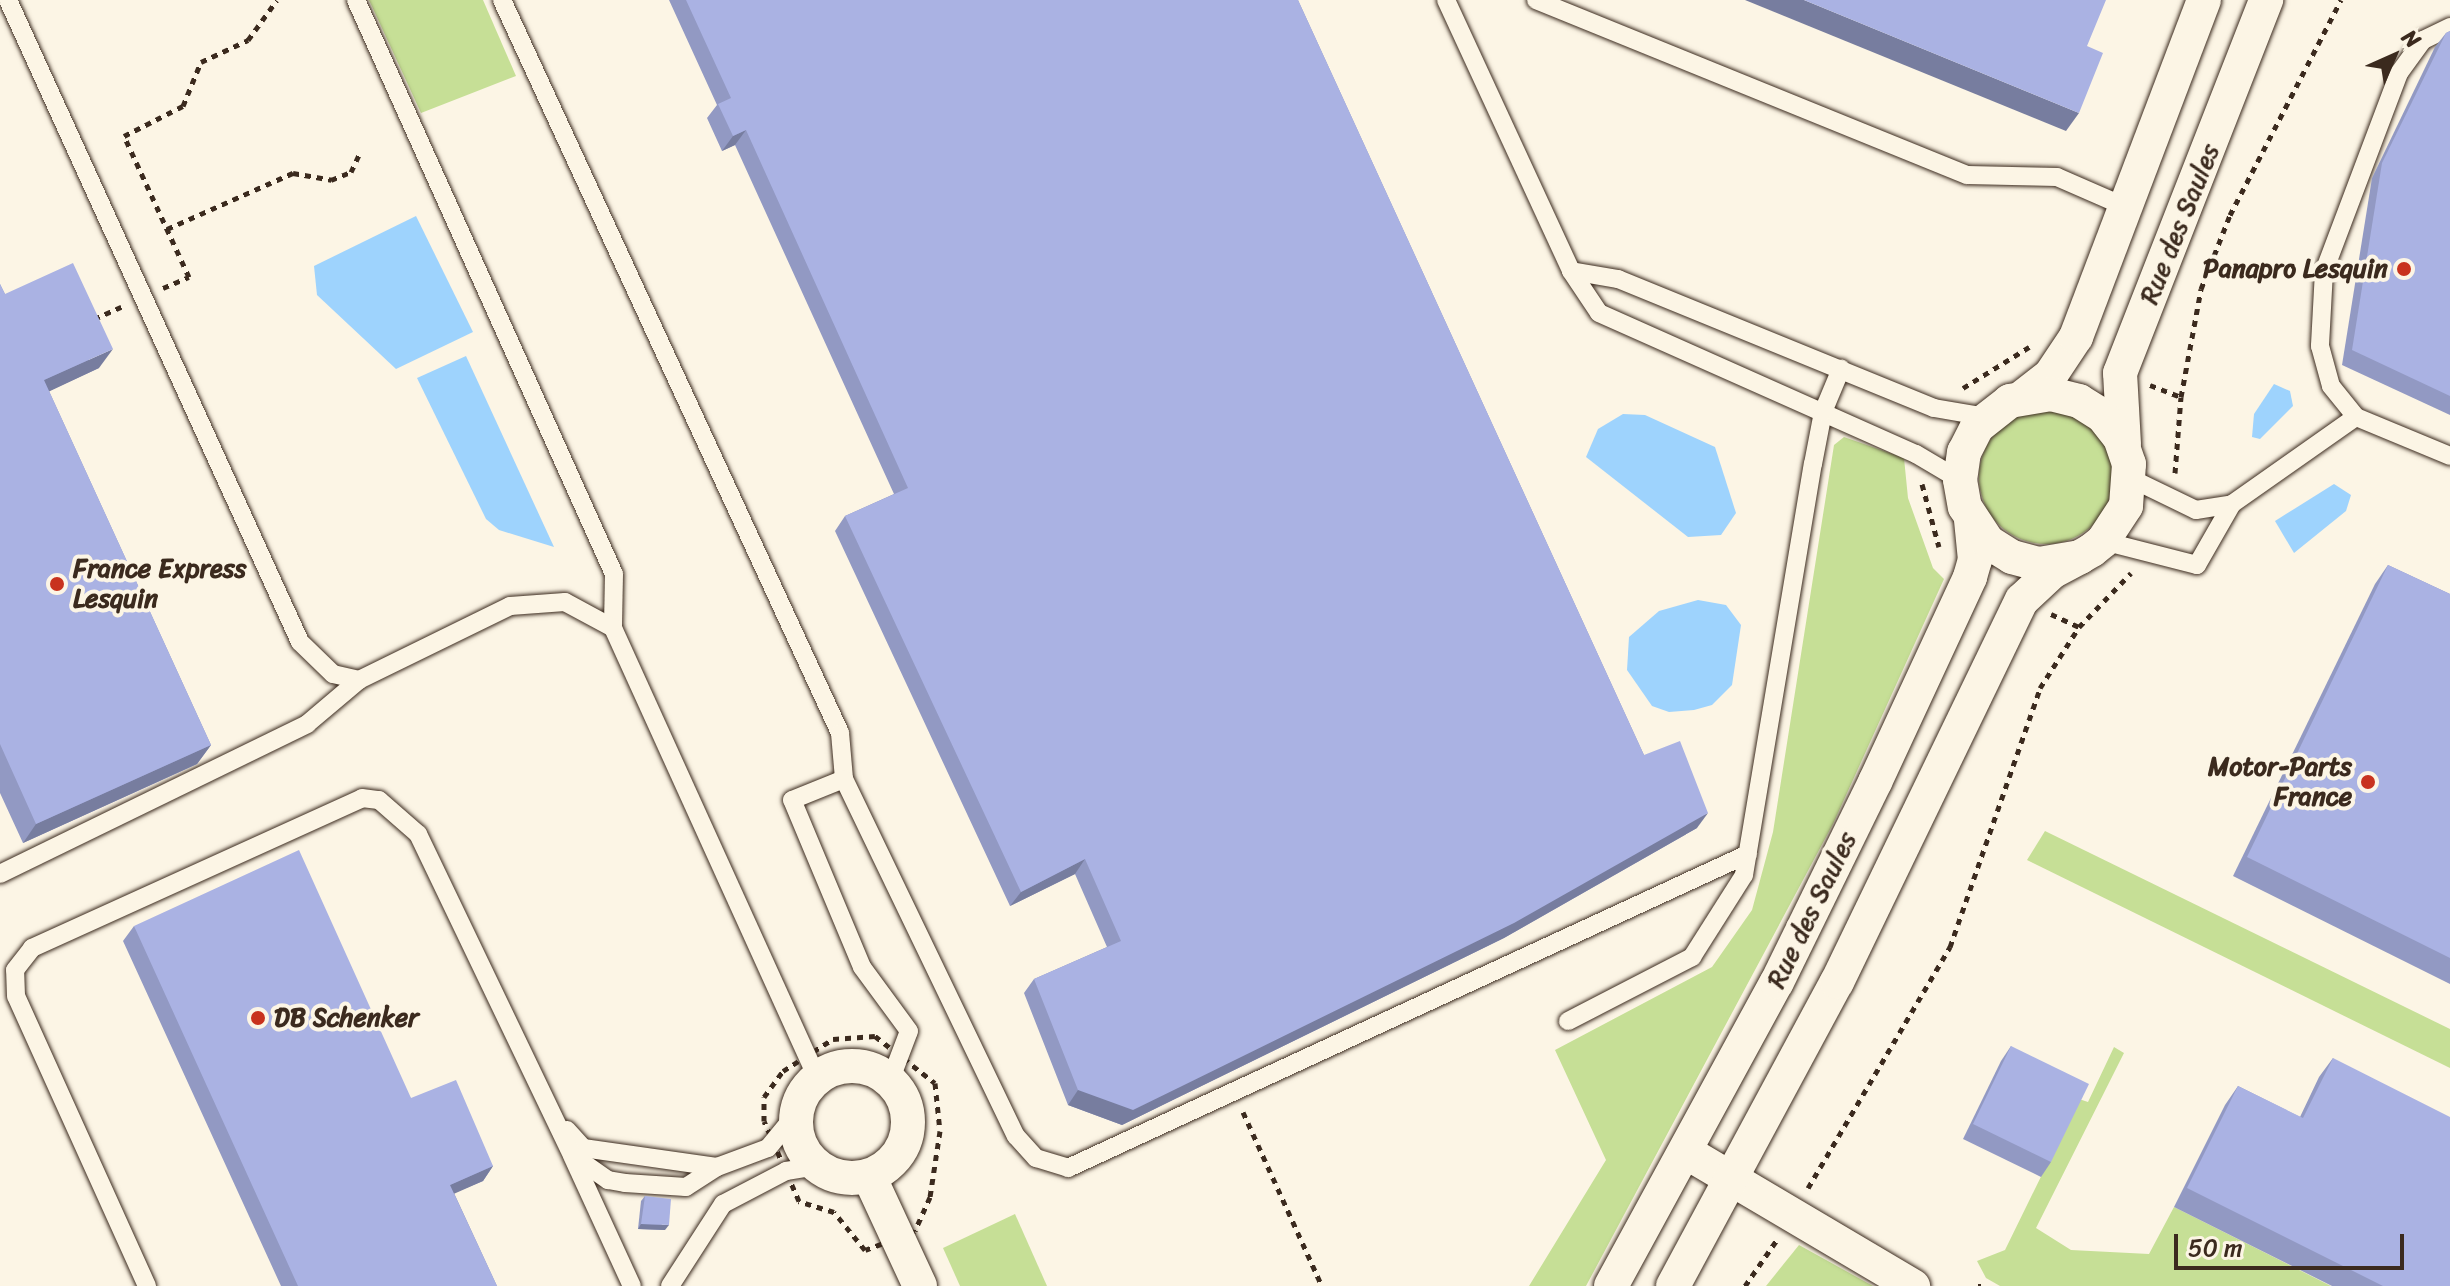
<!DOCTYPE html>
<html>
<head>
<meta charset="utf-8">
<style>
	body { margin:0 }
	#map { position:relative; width:2450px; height:1286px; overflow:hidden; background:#fcf5e5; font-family:Sriracha,sans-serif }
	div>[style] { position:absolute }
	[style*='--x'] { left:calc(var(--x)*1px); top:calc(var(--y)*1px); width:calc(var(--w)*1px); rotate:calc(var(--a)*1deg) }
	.green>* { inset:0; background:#c6df96 }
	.round { border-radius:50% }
	.water>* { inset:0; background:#9ed3fd }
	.path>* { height:5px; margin-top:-2.5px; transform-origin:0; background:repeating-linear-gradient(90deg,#3b2a1e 0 6px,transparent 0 12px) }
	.roads { filter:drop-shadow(0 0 2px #3b2a1e) drop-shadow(0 0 2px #3b2a1e) }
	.service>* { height:18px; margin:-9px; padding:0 9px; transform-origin:9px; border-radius:9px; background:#fcf5e5 }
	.minor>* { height:34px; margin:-17px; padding:0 17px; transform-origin:17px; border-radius:17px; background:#fcf5e5 }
	.minor>.ring { margin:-17px; padding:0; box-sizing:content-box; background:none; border:34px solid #fcf5e5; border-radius:50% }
	.wall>* { inset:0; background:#9299c3 }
	.shaded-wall>* { inset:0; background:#777d9f }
	.building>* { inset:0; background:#aab2e3 }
	.dots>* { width:22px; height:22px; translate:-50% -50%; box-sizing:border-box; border:4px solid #fcf5e5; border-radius:50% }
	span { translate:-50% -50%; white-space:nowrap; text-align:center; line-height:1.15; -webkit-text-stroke:8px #fcf5e5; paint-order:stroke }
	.street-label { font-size:26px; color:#3b2a1e }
	.poi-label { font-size:26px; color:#3b2a1e; font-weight:700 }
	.right { translate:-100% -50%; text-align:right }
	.left { translate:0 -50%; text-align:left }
	.north { position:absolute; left:2354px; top:16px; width:80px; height:80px; -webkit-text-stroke:6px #fcf5e5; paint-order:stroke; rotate:45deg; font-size:22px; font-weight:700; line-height:32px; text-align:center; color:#3b2a1e }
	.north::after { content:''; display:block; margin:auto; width:28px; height:36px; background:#3b2a1e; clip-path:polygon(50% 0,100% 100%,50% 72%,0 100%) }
	.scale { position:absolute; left:2174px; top:1234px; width:230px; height:36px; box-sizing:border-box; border:4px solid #3b2a1e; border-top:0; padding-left:10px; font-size:24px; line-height:28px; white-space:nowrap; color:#3b2a1e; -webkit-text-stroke:6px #fcf5e5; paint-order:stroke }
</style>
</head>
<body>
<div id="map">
	<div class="green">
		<i style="clip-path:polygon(369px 0,483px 0,516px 76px,421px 113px)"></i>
		<i class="round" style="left:1979px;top:410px;width:134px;height:134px"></i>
		<i style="clip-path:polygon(1844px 437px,1904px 458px,1908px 498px,1933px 568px,1944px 579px,1833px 824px,1586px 1286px,1529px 1286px,1606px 1160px,1555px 1050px,1712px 967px,1752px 910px,1773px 832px,1834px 445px)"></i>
		<i style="clip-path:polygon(2045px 831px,2450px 1029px,2450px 1068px,2027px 860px)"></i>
		<i style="clip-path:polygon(2114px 1047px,2124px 1053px,2036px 1228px,2071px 1250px,2149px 1254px,2174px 1207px,2331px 1286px,2000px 1286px,1986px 1278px,1977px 1261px,2005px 1250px,2079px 1099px,2088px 1102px)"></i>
		<i style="clip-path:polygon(1015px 1214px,1047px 1286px,960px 1286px,943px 1248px)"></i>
		<i style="clip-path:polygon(1799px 1245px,1873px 1286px,1766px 1286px)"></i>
	</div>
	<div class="water">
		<i style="clip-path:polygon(416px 216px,473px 332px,396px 369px,317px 295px,314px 266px)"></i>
		<i style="clip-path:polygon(466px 356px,554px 547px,499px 530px,486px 519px,417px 378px)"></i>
		<i style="clip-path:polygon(2274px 384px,2290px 391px,2293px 406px,2260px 439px,2252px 437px,2254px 414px)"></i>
		<i style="clip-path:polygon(1623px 414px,1645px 415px,1715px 447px,1736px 513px,1721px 535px,1688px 537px,1586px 457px,1598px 429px)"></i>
		<i style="clip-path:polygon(2334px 484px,2351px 495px,2346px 511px,2294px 553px,2275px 521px)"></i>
		<i style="clip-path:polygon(1698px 600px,1726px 605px,1741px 625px,1732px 685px,1712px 705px,1694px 710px,1669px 712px,1652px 706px,1627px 670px,1629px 637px,1659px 611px)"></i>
	</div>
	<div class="path">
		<i style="--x:167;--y:229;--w:138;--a:-24"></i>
		<i style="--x:293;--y:173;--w:39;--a:10"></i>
		<i style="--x:331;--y:180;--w:22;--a:-22"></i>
		<i style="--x:351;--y:172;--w:19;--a:-65"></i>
		<i style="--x:163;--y:288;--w:28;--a:-23"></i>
		<i style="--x:189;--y:277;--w:155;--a:-114.7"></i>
		<i style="--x:124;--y:136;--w:66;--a:-27"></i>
		<i style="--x:183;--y:106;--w:48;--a:-67.8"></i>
		<i style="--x:201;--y:62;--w:52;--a:-25.1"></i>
		<i style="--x:248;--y:40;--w:49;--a:-54.1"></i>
		<i style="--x:94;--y:319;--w:30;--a:-24"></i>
		<i style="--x:2150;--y:385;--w:33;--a:21"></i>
		<i style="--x:1963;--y:388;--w:78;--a:-31.8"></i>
		<i style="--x:2175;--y:473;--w:76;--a:-85.5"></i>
		<i style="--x:2181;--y:397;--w:110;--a:-79.5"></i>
		<i style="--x:2201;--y:289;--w:79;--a:-68.6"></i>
		<i style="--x:2230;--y:215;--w:242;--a:-62.7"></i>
		<i style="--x:1922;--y:484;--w:65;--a:74.9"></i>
		<i style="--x:2051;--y:614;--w:31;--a:25"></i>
		<i style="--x:875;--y:1036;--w:76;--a:38.1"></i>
		<i style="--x:935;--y:1083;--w:48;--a:84.1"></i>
		<i style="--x:940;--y:1131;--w:67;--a:98.6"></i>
		<i style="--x:930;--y:1197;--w:37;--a:114"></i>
		<i style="--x:915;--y:1231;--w:53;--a:159.2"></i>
		<i style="--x:865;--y:1250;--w:49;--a:-129.2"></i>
		<i style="--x:834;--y:1212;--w:37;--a:-163"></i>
		<i style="--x:799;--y:1201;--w:87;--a:-113.6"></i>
		<i style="--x:764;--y:1121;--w:24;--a:-90"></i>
		<i style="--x:764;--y:1097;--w:32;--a:-54"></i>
		<i style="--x:783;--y:1071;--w:59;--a:-32.6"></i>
		<i style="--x:833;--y:1039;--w:42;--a:-4.1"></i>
		<i style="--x:1243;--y:1112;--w:191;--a:65.6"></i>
		<i style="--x:1808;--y:1188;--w:280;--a:-59.5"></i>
		<i style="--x:1950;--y:947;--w:274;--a:-70.8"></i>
		<i style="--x:2040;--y:688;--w:72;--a:-57.4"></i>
		<i style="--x:2079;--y:627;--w:75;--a:-46.1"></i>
		<i style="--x:1745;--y:1286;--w:55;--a:-55.4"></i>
		<i style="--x:1978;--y:1286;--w:3;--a:0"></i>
	</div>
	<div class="roads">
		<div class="service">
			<i style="--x:8;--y:0;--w:705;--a:65.54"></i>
			<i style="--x:300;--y:642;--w:46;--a:44.1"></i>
			<i style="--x:333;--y:674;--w:27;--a:13"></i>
			<i style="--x:356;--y:0;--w:629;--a:65.8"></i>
			<i style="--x:614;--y:574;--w:54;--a:91.1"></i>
			<i style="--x:613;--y:628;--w:494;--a:65.6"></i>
			<i style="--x:502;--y:0;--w:807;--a:65.24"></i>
			<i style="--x:840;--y:733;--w:46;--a:85"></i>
			<i style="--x:1446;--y:0;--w:298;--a:65.2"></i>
			<i style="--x:1571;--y:271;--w:48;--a:9.7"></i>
			<i style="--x:1618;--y:279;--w:341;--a:22.2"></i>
			<i style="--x:1934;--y:408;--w:54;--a:9.6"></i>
			<i style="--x:1536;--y:0;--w:465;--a:22.1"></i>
			<i style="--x:1967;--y:175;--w:90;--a:1.3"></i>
			<i style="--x:2057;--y:177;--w:75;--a:23.5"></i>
			<i style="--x:2450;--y:27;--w:30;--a:154"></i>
			<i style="--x:2423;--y:40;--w:41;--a:126"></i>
			<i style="--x:2399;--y:73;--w:212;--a:110.7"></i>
			<i style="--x:2324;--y:271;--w:75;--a:93.1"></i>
			<i style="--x:2320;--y:346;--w:41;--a:74.6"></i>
			<i style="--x:2331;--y:386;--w:40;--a:51"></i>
			<i style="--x:2356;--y:417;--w:102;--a:22.5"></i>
			<i style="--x:1571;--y:271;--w:50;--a:56.3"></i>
			<i style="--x:1599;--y:313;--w:347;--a:24"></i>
			<i style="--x:1916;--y:454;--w:51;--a:30.6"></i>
			<i style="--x:2130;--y:478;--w:73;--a:25.9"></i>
			<i style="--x:2196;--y:510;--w:36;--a:-9"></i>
			<i style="--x:2232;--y:504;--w:151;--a:-35.1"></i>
			<i style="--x:2103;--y:541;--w:97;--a:14.3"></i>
			<i style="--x:2197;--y:565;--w:70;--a:-60.2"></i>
			<i style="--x:0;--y:874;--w:342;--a:-26"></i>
			<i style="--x:307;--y:724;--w:68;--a:-40.2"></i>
			<i style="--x:359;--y:680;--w:168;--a:-26.1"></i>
			<i style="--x:510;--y:606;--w:55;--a:-4.2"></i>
			<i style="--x:565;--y:602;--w:55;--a:28.4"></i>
			<i style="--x:1568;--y:1021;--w:140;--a:-27.3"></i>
			<i style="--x:1692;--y:957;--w:97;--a:-57.6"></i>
			<i style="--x:1744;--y:875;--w:417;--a:-80.5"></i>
			<i style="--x:1813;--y:464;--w:53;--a:-79.1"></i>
			<i style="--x:1823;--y:412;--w:47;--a:-67.3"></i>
			<i style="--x:890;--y:1081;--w:53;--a:-69.2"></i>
			<i style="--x:909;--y:1031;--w:79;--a:-126.3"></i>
			<i style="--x:862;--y:967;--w:181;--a:-112.7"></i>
			<i style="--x:792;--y:800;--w:56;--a:-22"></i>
			<i style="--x:844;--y:779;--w:396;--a:64.3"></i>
			<i style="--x:1016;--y:1136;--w:30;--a:48"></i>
			<i style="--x:1036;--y:1158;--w:34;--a:17"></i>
			<i style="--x:1068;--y:1168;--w:749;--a:-24.79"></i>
			<i style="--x:567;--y:1130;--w:24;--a:48"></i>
			<i style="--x:583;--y:1148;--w:135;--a:8.1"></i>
			<i style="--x:717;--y:1167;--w:54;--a:-20.4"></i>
			<i style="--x:768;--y:1148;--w:44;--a:-50.5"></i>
			<i style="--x:573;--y:1158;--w:141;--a:65.3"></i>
			<i style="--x:147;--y:1286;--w:318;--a:-114.3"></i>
			<i style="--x:16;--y:996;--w:26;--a:-92"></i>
			<i style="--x:15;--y:970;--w:28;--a:-52"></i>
			<i style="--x:32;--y:948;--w:362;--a:-24.4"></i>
			<i style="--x:362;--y:798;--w:17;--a:7"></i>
			<i style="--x:379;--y:800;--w:52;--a:41.1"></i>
			<i style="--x:418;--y:834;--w:356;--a:64.4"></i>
			<i style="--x:572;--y:1155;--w:44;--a:34.8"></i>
			<i style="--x:608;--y:1180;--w:17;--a:10"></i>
			<i style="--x:625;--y:1183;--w:61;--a:3.8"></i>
			<i style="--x:686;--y:1187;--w:37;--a:-33"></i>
			<i style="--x:670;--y:1286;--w:98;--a:-57.1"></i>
			<i style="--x:723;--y:1204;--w:71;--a:-27.6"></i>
			<i style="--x:786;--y:1171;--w:31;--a:-9"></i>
		</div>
		<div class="minor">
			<i style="--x:2024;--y:396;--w:33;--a:-38"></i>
			<i style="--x:2050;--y:376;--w:47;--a:-56.3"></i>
			<i style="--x:2076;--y:337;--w:360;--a:-69.2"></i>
			<i style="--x:2124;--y:444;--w:71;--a:-93.2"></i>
			<i style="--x:2120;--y:373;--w:401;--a:-68.6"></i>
			<i class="ring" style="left:796px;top:1066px;width:78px;height:78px"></i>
			<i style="--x:1686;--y:1152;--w:264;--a:30.6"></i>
			<i style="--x:869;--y:1176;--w:121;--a:65.1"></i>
			<i style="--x:1611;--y:1286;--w:346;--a:-61.4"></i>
			<i style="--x:1777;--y:982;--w:223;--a:-63.9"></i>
			<i style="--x:1875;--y:782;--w:226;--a:-65.1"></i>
			<i style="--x:1970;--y:577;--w:18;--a:-74"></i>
			<i style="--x:1975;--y:560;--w:40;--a:-95.7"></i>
			<i style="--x:1673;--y:1286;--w:345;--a:-61.7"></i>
			<i style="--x:1837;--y:982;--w:424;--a:-64.2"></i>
			<i style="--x:2022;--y:600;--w:41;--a:-43"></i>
			<i style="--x:2052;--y:572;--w:32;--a:-28"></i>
			<i style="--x:2080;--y:557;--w:14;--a:-30"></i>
			<i style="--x:2092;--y:550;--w:14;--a:-39"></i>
			<i style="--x:2103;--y:541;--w:42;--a:-56.7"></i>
			<i style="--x:2126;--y:506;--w:42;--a:-85.9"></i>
			<i style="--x:2129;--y:464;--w:28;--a:-109"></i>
			<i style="--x:2120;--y:438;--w:28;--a:-128"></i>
			<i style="--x:2103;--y:416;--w:28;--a:-148"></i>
			<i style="--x:2079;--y:401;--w:29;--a:-166"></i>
			<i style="--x:2051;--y:394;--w:42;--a:170.3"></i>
			<i style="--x:2010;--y:401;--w:42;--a:141.8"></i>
			<i style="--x:1977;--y:427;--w:28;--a:117"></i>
			<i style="--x:1964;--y:452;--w:28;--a:98"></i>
			<i style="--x:1960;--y:480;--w:27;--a:80"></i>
			<i style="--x:1965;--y:507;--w:42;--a:56.7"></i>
			<i style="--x:1988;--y:542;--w:28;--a:32"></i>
			<i style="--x:2012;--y:557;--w:28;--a:15"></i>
			<i style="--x:2039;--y:564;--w:42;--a:-9.7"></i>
		</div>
	</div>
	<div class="wall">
		<i style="clip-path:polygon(669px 0,1298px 0,1644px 755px,1697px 828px,1504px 938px,1122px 1125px,1068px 1105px,1024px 993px,1034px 979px,1107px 947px,1075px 874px,1010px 906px,835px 531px,845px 516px,894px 494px,735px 145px,722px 151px,707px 118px,717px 105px)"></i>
		<i style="clip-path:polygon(2450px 31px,2450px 415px,2342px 365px,2372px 178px,2435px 47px,2446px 33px)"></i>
		<i style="clip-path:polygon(0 284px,5px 294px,99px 368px,49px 391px,211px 745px,197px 764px,23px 843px,0 793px)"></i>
		<i style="clip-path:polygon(2388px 565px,2450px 594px,2450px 984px,2233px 876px,2375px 584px)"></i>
		<i style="clip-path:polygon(134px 926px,411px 1098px,493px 1166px,483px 1181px,454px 1193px,497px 1286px,281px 1286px,123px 941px)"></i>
		<i style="clip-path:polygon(2011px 1046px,2051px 1162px,2041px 1177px,1963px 1139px,2001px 1061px)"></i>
		<i style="clip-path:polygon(2333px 1058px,2450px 1286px,2332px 1286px,2174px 1207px,2225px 1105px,2238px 1086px,2300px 1117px,2319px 1077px)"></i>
		<i style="clip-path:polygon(645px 1196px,665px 1230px,638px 1229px,641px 1201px)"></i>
	</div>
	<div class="shaded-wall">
		<i style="clip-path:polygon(1745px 0,1804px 0,2079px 113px,2066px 131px)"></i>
		<i style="clip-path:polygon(746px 130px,735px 145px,722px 151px,733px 136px)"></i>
		<i style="clip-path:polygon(113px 349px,99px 368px,31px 400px,44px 380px)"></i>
		<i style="clip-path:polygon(211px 745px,197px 764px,23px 843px,36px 824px)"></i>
		<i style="clip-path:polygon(1708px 813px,1697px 828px,1504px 938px,1122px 1125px,1068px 1105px,1078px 1090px)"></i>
		<i style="clip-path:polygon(1085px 859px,1075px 874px,1010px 906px,1021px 892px)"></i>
		<i style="clip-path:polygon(493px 1166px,483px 1181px,440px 1200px,450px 1185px)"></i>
		<i style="clip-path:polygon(641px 1224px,669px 1225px,665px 1230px,638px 1229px)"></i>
	</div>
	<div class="building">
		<i style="clip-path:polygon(686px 0,1298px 0,1644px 755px,1680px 741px,1708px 813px,1514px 923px,1133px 1110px,1078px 1090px,1034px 979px,1121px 941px,1085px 859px,1021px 892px,845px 516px,908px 488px,746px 130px,733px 136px,718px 104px,731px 98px)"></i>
		<i style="clip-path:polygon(1804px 0,2106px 0,2087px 46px,2103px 53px,2079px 113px)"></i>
		<i style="clip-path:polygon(2450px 31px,2450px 396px,2352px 350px,2382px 163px,2446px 33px)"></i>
		<i style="clip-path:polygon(73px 263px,113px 349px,44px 380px,211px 745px,36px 824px,0 744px,0 284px,5px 294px)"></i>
		<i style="clip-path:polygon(2388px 565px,2450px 594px,2450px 958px,2247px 857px)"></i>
		<i style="clip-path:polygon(299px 850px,411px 1098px,456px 1080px,493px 1166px,450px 1185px,497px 1286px,298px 1286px,134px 926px)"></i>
		<i style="clip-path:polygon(2011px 1046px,2089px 1084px,2051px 1162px,1973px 1124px)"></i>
		<i style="clip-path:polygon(2333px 1058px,2450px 1117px,2450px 1286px,2383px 1286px,2187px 1188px,2238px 1086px,2303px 1118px)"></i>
		<i style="clip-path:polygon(645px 1196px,671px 1199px,669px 1225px,641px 1224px)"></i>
	</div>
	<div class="dots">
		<i style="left:2404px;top:269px;background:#c8321e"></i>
		<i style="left:57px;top:584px;background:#c8321e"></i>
		<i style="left:2368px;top:782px;background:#c8321e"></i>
		<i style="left:258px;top:1018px;background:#c8321e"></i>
	</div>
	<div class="street-label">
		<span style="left:2180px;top:224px;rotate:-68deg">Rue des Saules</span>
		<span style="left:1812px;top:910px;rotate:-64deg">Rue des Saules</span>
	</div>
	<div class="poi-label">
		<span class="right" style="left:2388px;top:269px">Panapro Lesquin</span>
		<span class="left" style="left:73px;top:584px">France Express<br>Lesquin</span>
		<span class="right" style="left:2352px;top:782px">Motor-Parts<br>France</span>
		<span class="left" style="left:274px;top:1018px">DB Schenker</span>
	</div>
	<div class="north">N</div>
	<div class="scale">50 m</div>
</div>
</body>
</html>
